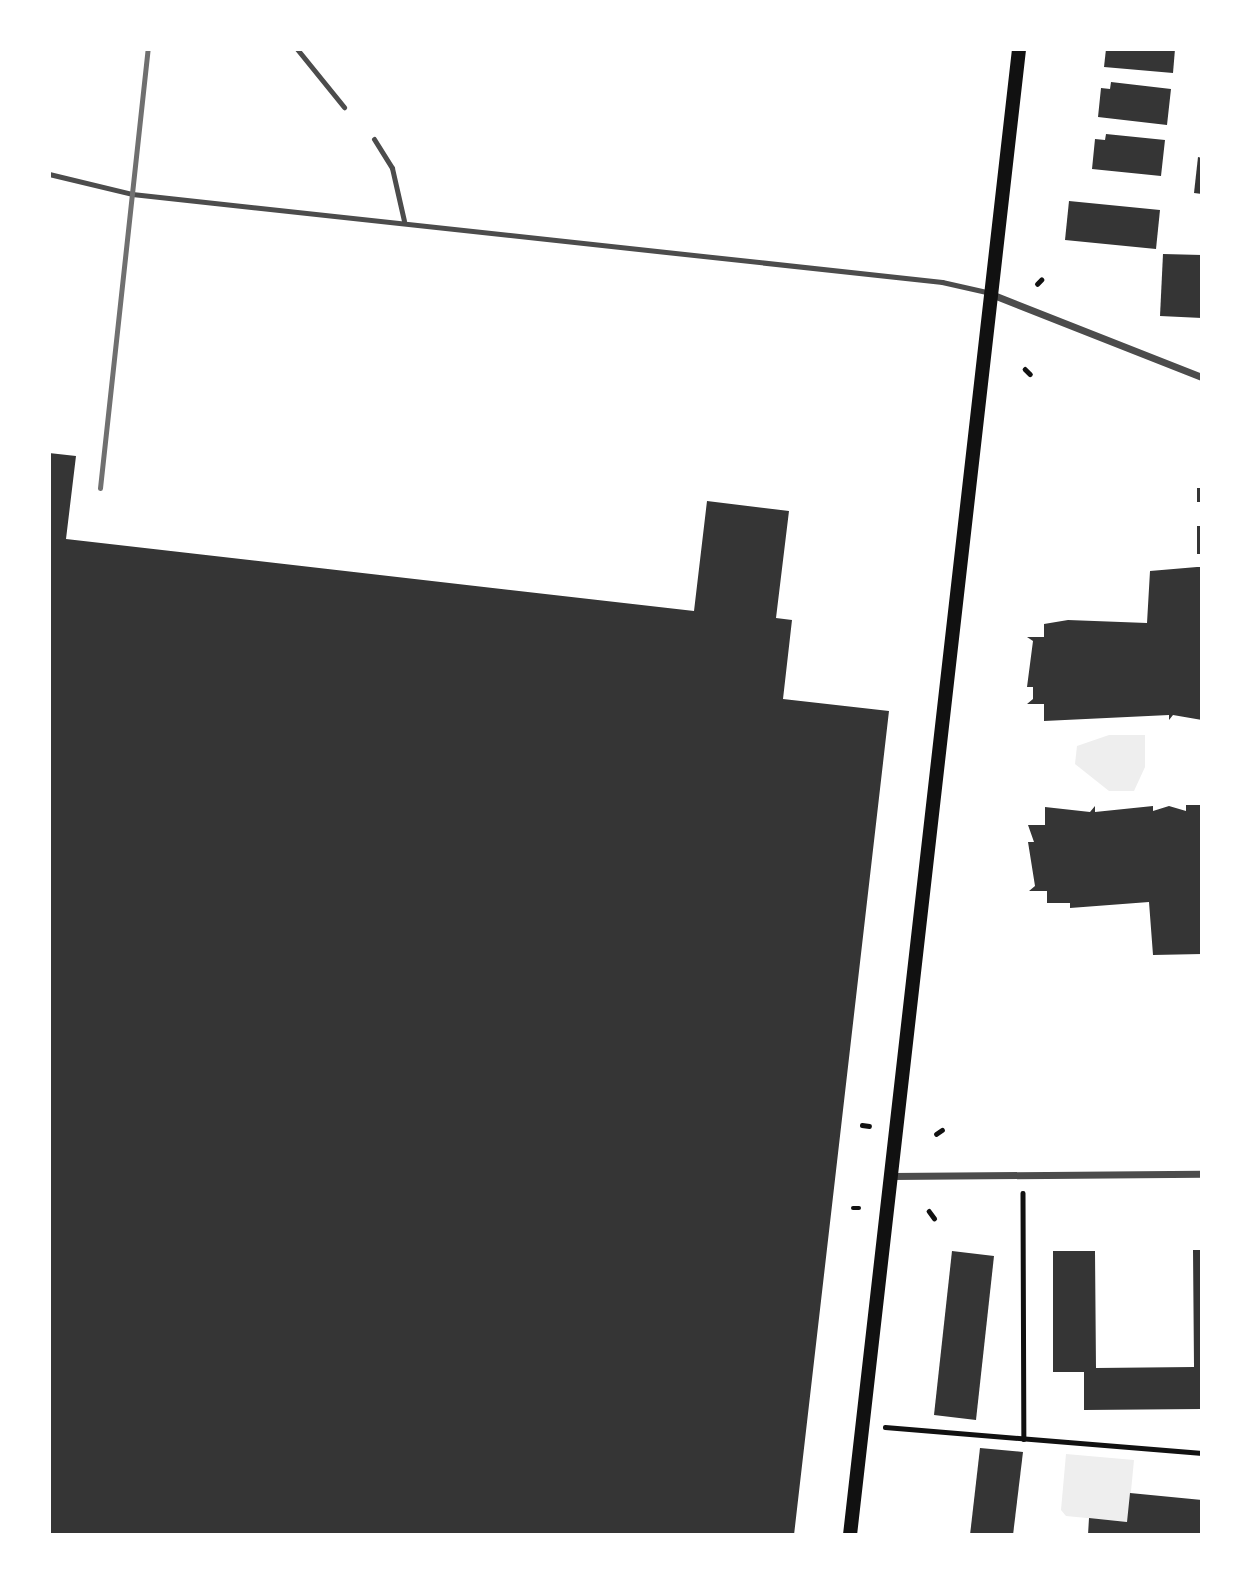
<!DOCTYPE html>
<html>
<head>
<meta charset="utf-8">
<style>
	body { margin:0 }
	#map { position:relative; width:1251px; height:1584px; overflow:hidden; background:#fff; font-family:"DejaVu Sans",sans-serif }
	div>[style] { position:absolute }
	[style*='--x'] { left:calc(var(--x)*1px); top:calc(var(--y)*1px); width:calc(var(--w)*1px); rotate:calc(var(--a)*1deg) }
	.green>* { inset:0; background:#eee }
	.building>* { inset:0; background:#353535 }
	.path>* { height:4.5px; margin:-2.25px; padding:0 2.25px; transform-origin:2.25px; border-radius:2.25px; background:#111 }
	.service>* { height:5px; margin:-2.5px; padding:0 2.5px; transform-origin:2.5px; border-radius:2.5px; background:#4c4c4c }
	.minor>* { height:7px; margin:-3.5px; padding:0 3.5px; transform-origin:3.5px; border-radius:3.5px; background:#4c4c4c }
	.secondary>* { height:14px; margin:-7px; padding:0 7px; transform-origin:7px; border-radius:7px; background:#111 }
	.rail>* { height:5px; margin:-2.5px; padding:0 2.5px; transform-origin:2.5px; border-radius:2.5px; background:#707070 }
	span { translate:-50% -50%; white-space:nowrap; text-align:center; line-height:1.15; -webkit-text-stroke:5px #fff; paint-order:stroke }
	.frame { position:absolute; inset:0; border:51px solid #fff; pointer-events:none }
</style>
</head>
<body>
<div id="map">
	<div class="green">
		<i style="clip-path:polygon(1109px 735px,1145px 735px,1145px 767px,1134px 791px,1109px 791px,1075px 764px,1077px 746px)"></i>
		<i style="clip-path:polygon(1066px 1454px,1134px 1460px,1128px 1522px,1066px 1516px,1061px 1510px)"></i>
	</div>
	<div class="building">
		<i style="clip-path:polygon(1106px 49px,1175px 49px,1173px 73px,1104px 67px)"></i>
		<i style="clip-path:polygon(1111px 82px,1171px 89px,1167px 125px,1098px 117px,1101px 88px,1110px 89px)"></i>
		<i style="clip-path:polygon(1106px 134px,1165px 140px,1161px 176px,1092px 169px,1095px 139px,1105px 140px)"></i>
		<i style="clip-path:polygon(1198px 157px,1202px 158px,1202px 194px,1194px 193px)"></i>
		<i style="clip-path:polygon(1069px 201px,1160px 210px,1156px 249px,1065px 240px)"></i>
		<i style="clip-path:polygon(1163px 254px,1202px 255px,1202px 318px,1160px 316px)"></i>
		<i style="clip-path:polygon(49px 453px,76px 456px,66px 539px,694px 611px,707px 501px,789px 511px,776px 618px,792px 620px,783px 699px,889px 711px,794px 1535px,49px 1535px)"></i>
		<i style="clip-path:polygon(1197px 488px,1202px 488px,1202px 502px,1197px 502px)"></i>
		<i style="clip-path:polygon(1197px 526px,1202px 526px,1202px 554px,1197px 554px)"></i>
		<i style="clip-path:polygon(1197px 567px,1202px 567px,1202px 720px,1173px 715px,1169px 720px,1169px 715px,1044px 721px,1044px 704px,1027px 704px,1033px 699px,1033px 687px,1027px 687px,1033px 641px,1027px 637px,1044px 637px,1044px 624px,1068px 620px,1147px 623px,1150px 571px)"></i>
		<i style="clip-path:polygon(1186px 805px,1202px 805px,1202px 954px,1153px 955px,1149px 902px,1070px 908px,1070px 903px,1047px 903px,1047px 891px,1029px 891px,1035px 886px,1028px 842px,1034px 842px,1028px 825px,1045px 825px,1045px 807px,1090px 812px,1095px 806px,1095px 812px,1153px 806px,1153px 811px,1169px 806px,1186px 811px)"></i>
		<i style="clip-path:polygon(1193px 1250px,1202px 1250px,1202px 1409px,1084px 1410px,1084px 1372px,1053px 1372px,1053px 1251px,1095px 1251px,1096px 1368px,1194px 1367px)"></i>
		<i style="clip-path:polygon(952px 1251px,994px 1256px,976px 1420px,934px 1415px)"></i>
		<i style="clip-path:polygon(980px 1448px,1023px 1452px,1013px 1535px,970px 1535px)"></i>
		<i style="clip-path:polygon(1130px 1493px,1202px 1500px,1202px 1535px,1088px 1535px,1089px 1518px,1127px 1522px)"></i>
	</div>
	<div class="path">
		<i style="--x:1037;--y:284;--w:6;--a:-45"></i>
		<i style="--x:1025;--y:369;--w:7;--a:45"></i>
		<i style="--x:862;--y:1125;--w:7;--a:8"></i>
		<i style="--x:936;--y:1134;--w:7;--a:-34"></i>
		<i style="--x:1023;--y:1193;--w:246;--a:89.8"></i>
		<i style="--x:853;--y:1208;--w:6;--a:0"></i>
		<i style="--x:929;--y:1211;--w:9;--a:54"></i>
		<i style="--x:885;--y:1427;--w:318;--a:4.7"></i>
	</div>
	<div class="service">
		<i style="--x:297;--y:49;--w:75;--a:51"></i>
		<i style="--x:374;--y:139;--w:34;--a:58"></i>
		<i style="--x:392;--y:168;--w:54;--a:77.2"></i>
		<i style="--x:49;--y:174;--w:85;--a:13.5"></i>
		<i style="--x:132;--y:194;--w:815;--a:6.2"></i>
		<i style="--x:942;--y:282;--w:50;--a:12.7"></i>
	</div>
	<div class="minor">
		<i style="--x:991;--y:294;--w:227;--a:21.5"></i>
		<i style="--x:891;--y:1176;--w:311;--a:-0.4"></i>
	</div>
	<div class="secondary">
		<i style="--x:850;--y:1535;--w:1496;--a:-83.51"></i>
	</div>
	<div class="rail">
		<i style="--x:100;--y:488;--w:442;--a:-83.8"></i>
	</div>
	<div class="frame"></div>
</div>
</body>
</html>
